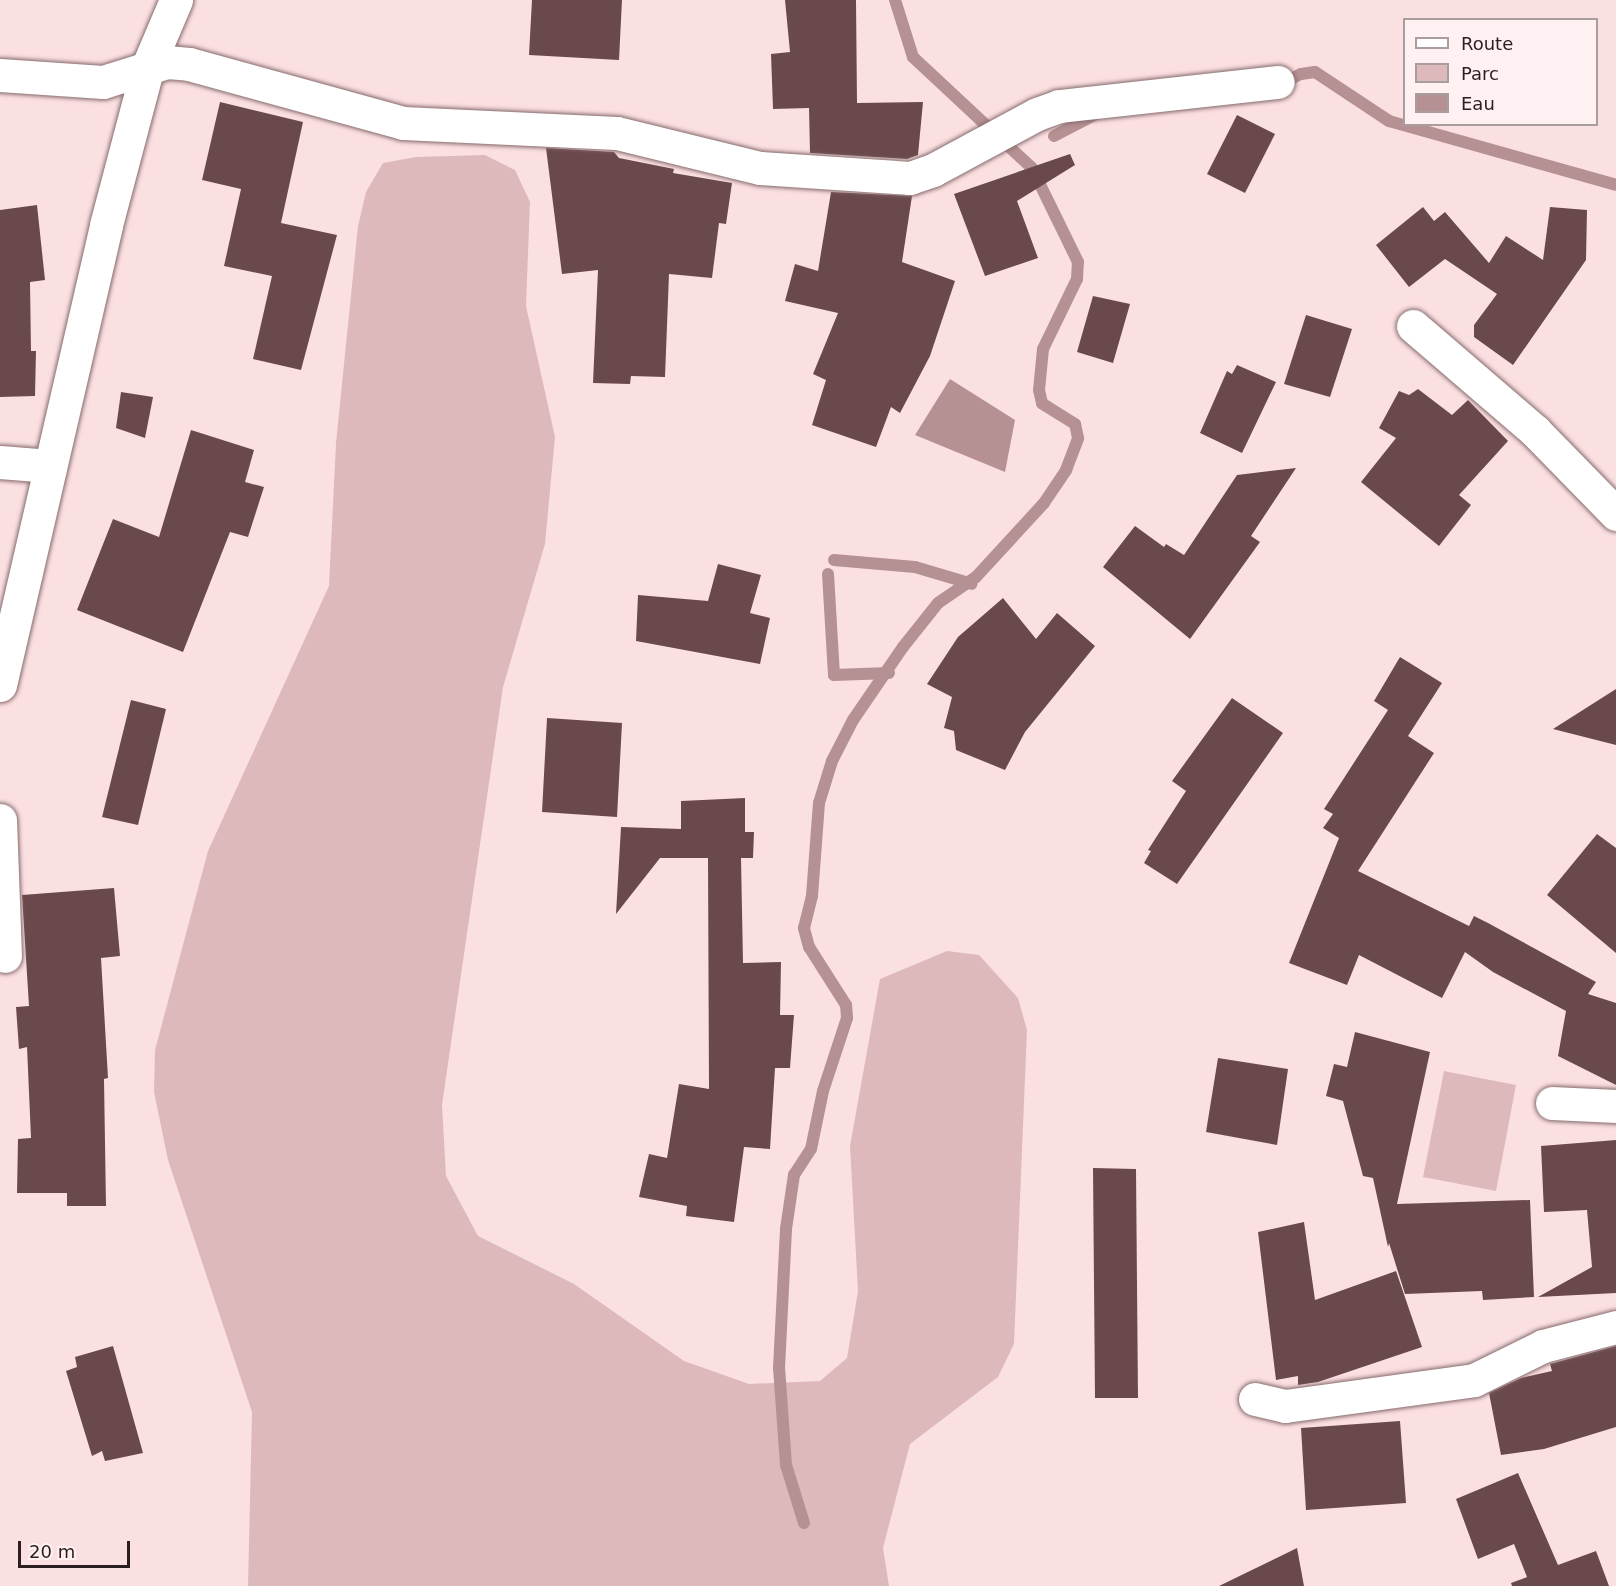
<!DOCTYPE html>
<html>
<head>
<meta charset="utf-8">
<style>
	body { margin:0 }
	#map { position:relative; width:1616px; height:1586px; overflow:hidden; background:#fbe0e2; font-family:"DejaVu Sans",sans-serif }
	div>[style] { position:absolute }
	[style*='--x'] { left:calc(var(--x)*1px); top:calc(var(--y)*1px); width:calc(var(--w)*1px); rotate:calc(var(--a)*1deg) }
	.green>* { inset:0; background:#deb9bc }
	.water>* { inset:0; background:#b69194 }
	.stream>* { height:12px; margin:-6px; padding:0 6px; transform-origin:6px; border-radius:6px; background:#b69194 }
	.building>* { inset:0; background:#6a494c }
	.roads { filter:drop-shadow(0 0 2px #866a6c) drop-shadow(0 0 2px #866a6c) }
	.minor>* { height:33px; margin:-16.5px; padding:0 16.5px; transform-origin:16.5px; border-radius:16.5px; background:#fff }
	span { translate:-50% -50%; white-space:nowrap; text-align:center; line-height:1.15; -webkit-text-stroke:6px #fff1f2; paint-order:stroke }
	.legend { position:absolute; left:1403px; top:18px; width:195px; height:108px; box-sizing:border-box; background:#fff1f2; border:2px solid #aa9d9e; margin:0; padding:8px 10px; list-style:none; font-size:18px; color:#2a1e1f }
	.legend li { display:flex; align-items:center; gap:12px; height:30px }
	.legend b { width:30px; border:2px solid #aa9d9e }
	.scale { position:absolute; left:18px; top:1541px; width:112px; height:27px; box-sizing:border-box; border:3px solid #2a1e1f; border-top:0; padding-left:8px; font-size:18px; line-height:21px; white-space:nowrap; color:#2a1e1f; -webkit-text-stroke:4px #fff1f2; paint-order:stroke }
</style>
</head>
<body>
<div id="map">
	<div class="green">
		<i style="clip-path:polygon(485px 155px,515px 170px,530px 202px,526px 306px,555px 437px,545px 544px,503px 687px,442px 1105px,446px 1176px,478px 1236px,574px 1284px,684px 1361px,749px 1384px,820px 1381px,847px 1358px,858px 1291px,850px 1146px,880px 979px,947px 951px,979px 955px,1018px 998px,1027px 1030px,1014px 1344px,998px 1377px,910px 1444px,883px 1548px,889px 1586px,248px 1586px,252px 1412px,168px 1160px,154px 1092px,155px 1050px,208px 851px,329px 586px,336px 443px,358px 226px,366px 192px,383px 163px,416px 157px)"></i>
		<i style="clip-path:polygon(1444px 1071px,1516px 1085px,1496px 1191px,1423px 1177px)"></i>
	</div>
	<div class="water">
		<i style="clip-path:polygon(950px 379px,1015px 420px,1005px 472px,915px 435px)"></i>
	</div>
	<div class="stream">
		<i style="--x:1281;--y:84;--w:22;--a:-27"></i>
		<i style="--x:1301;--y:74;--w:14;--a:-8"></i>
		<i style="--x:1315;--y:72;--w:89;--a:33.5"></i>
		<i style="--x:1389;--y:121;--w:236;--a:15.7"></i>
		<i style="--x:1054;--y:136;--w:45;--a:-27.7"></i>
		<i style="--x:834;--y:560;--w:81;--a:4.9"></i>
		<i style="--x:915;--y:567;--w:59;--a:16.6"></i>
		<i style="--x:828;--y:574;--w:101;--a:86.6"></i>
		<i style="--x:834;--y:675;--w:55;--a:-2.1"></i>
		<i style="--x:804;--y:1523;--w:61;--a:-107.2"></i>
		<i style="--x:786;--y:1465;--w:97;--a:-94.1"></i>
		<i style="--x:779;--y:1368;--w:139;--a:-87.1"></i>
		<i style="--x:786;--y:1229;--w:55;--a:-81.6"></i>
		<i style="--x:794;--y:1175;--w:31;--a:-57"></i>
		<i style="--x:811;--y:1149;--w:59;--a:-78.3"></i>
		<i style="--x:823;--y:1091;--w:77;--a:-71.8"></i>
		<i style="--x:847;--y:1018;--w:13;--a:-94"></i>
		<i style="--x:846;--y:1005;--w:69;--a:-122.5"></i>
		<i style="--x:809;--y:947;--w:20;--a:-105"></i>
		<i style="--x:804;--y:928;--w:33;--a:-76"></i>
		<i style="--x:812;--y:896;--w:93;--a:-85.7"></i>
		<i style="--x:819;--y:803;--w:44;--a:-72.8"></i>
		<i style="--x:832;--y:761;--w:46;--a:-62.9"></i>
		<i style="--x:853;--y:720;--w:88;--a:-55.6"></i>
		<i style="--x:903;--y:647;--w:56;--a:-51.5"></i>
		<i style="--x:938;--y:603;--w:46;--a:-34.4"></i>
		<i style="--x:976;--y:577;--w:100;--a:-47.4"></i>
		<i style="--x:1044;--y:503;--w:40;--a:-56"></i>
		<i style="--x:1066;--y:470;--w:34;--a:-69"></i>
		<i style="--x:1078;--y:438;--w:14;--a:-102"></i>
		<i style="--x:1075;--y:424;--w:39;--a:-148"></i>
		<i style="--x:1042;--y:403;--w:13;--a:-103"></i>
		<i style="--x:1039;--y:390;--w:41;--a:-84.4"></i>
		<i style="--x:1043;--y:349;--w:78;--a:-64.1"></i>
		<i style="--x:1077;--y:279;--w:17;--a:-87"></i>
		<i style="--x:1078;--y:262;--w:105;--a:-116.1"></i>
		<i style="--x:1032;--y:168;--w:163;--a:-137"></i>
		<i style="--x:913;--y:57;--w:60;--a:-107.5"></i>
	</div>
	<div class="building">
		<i style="clip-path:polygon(532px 0,622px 0,619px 60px,529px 55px)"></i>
		<i style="clip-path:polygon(785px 0,856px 0,857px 103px,923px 102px,918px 155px,907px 159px,810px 153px,809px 108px,773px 109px,771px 54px,790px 52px)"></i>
		<i style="clip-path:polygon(220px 102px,303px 122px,281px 223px,337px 235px,301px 370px,253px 359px,272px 276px,224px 266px,241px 189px,202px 180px)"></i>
		<i style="clip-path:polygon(1237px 115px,1275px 134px,1245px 193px,1207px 174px)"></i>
		<i style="clip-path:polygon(546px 148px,614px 152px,619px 158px,674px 169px,673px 173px,732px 183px,726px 224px,719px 223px,712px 278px,669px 274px,665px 377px,631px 376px,630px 384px,593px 383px,598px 270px,562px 274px)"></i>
		<i style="clip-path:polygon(1070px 154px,1075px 165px,1017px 201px,1038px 258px,985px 276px,954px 194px)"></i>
		<i style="clip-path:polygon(831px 192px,912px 196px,902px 262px,955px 281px,930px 356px,900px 413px,891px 407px,876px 447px,812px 425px,826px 380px,813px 374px,838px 313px,785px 301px,795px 264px,818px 271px)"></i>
		<i style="clip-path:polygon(37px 205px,45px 280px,30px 282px,31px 351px,36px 351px,35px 396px,0 397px,0 210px)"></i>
		<i style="clip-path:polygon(1423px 207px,1434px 221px,1445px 212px,1489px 263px,1506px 236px,1543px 260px,1550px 207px,1587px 210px,1586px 260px,1513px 365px,1474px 337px,1474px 325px,1497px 294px,1445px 259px,1409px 287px,1376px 245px)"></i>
		<i style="clip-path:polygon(1093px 296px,1130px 304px,1113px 363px,1077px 352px)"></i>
		<i style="clip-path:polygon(1306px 315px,1352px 329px,1330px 397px,1284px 384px)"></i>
		<i style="clip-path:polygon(1237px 365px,1276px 382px,1242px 453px,1200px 433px,1227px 371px,1232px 374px)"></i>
		<i style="clip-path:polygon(1418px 389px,1452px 415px,1468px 400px,1508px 441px,1459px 495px,1471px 505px,1439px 546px,1361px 482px,1396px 438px,1379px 428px,1399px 391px,1409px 395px)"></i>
		<i style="clip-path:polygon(121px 392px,153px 397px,145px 438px,116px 428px)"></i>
		<i style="clip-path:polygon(191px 430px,254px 450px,245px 482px,264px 487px,248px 537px,230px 532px,183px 652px,77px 610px,113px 519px,159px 537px)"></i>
		<i style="clip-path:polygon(1296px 468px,1251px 536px,1260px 542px,1190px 639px,1103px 567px,1135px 526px,1164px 547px,1166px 544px,1184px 555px,1237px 475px)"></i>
		<i style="clip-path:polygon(718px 564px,761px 575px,750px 613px,770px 618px,760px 664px,636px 641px,638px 595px,708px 601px)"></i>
		<i style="clip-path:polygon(1003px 598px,1036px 639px,1057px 613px,1095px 646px,1025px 732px,1005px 770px,956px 750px,954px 731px,944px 728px,952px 697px,927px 684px,958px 637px)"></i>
		<i style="clip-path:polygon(1400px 657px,1442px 683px,1408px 736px,1434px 753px,1358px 871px,1469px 926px,1474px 916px,1488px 923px,1596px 982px,1588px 994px,1616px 1003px,1616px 1085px,1558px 1056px,1566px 1011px,1493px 972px,1465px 952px,1442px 998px,1359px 955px,1347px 985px,1289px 963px,1339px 838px,1323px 828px,1333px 814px,1324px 809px,1388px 710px,1374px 701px)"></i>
		<i style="clip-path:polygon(1616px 689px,1616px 745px,1553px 729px)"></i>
		<i style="clip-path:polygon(1232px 698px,1283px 733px,1177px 884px,1144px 863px,1151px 851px,1148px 850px,1186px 791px,1172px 781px)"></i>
		<i style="clip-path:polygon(131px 700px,166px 709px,138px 825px,102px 817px)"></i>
		<i style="clip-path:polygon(547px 718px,622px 723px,617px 817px,542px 812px)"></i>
		<i style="clip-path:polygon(745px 798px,745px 832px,754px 832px,753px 858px,741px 858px,743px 963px,781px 962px,780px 1015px,794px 1015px,790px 1068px,775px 1068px,770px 1149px,744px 1147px,734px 1222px,686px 1216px,687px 1206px,639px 1197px,649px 1154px,667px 1158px,679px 1084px,709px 1089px,708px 858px,660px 858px,616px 914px,621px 827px,681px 829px,681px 801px)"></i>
		<i style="clip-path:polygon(1597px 834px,1616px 848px,1616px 953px,1547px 895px)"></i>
		<i style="clip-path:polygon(114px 888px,120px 956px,101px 958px,108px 1078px,104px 1079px,106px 1206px,67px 1206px,67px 1193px,17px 1193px,18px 1139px,31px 1138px,27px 1047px,19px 1049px,16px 1007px,29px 1006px,22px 895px)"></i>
		<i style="clip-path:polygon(1355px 1032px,1430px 1052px,1397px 1204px,1530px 1200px,1534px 1297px,1483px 1300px,1482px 1291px,1405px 1294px,1389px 1243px,1388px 1247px,1373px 1178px,1363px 1176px,1343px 1101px,1326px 1096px,1334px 1064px,1347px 1067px)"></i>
		<i style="clip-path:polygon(1218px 1058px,1288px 1069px,1277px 1145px,1206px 1132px)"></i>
		<i style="clip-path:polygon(1616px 1140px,1616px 1293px,1538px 1297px,1592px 1267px,1587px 1210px,1544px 1212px,1541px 1146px)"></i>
		<i style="clip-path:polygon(1093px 1168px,1136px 1169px,1138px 1398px,1095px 1398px)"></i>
		<i style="clip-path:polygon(1304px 1222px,1315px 1300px,1396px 1271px,1422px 1347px,1318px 1382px,1298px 1385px,1298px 1376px,1276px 1380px,1258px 1232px)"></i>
		<i style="clip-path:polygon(113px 1346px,143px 1453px,105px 1461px,102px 1451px,92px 1456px,66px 1371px,77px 1367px,75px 1357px)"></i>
		<i style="clip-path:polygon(1616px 1346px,1616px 1427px,1544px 1449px,1501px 1455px,1489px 1393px,1521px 1378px,1552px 1371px,1550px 1364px)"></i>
		<i style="clip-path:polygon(1400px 1421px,1406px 1503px,1306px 1510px,1301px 1428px)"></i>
		<i style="clip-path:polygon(1518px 1473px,1558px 1565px,1596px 1551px,1609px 1586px,1512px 1586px,1511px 1583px,1527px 1577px,1514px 1544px,1478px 1559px,1456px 1499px)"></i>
		<i style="clip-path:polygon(1297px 1548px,1304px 1586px,1219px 1586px)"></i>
	</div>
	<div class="roads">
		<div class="minor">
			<i style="--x:0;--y:75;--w:103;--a:3.9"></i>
			<i style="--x:103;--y:82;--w:67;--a:-17.4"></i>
			<i style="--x:167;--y:62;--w:22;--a:5"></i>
			<i style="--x:189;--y:64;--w:222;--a:15.4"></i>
			<i style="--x:403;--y:123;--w:214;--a:2.7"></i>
			<i style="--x:617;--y:133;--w:147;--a:13.8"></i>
			<i style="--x:760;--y:168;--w:150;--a:3.8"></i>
			<i style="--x:910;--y:178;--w:24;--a:-19"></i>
			<i style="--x:933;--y:170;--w:118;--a:-28.3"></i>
			<i style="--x:1037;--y:114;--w:23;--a:-20"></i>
			<i style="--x:1059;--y:106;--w:220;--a:-6.3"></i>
			<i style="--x:1413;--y:326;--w:161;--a:40.7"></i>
			<i style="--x:1535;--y:431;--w:116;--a:45.7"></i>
			<i style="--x:0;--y:462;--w:50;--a:4.6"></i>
			<i style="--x:0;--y:685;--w:472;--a:-77"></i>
			<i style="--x:106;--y:225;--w:164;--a:-75.2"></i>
			<i style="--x:148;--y:66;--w:72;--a:-67"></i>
			<i style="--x:0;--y:820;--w:136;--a:87.9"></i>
			<i style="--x:1552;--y:1103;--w:64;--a:2.7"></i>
			<i style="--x:1255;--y:1399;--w:31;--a:13"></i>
			<i style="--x:1285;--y:1406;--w:191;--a:-7.8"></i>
			<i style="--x:1474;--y:1380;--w:77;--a:-26.2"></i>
			<i style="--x:1543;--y:1346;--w:75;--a:-14.6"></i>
		</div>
	</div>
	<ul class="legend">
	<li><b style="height:8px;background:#fff"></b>Route</li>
	<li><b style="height:16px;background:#deb9bc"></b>Parc</li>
	<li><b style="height:16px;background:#b69194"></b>Eau</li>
	</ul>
	<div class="scale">20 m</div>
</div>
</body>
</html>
